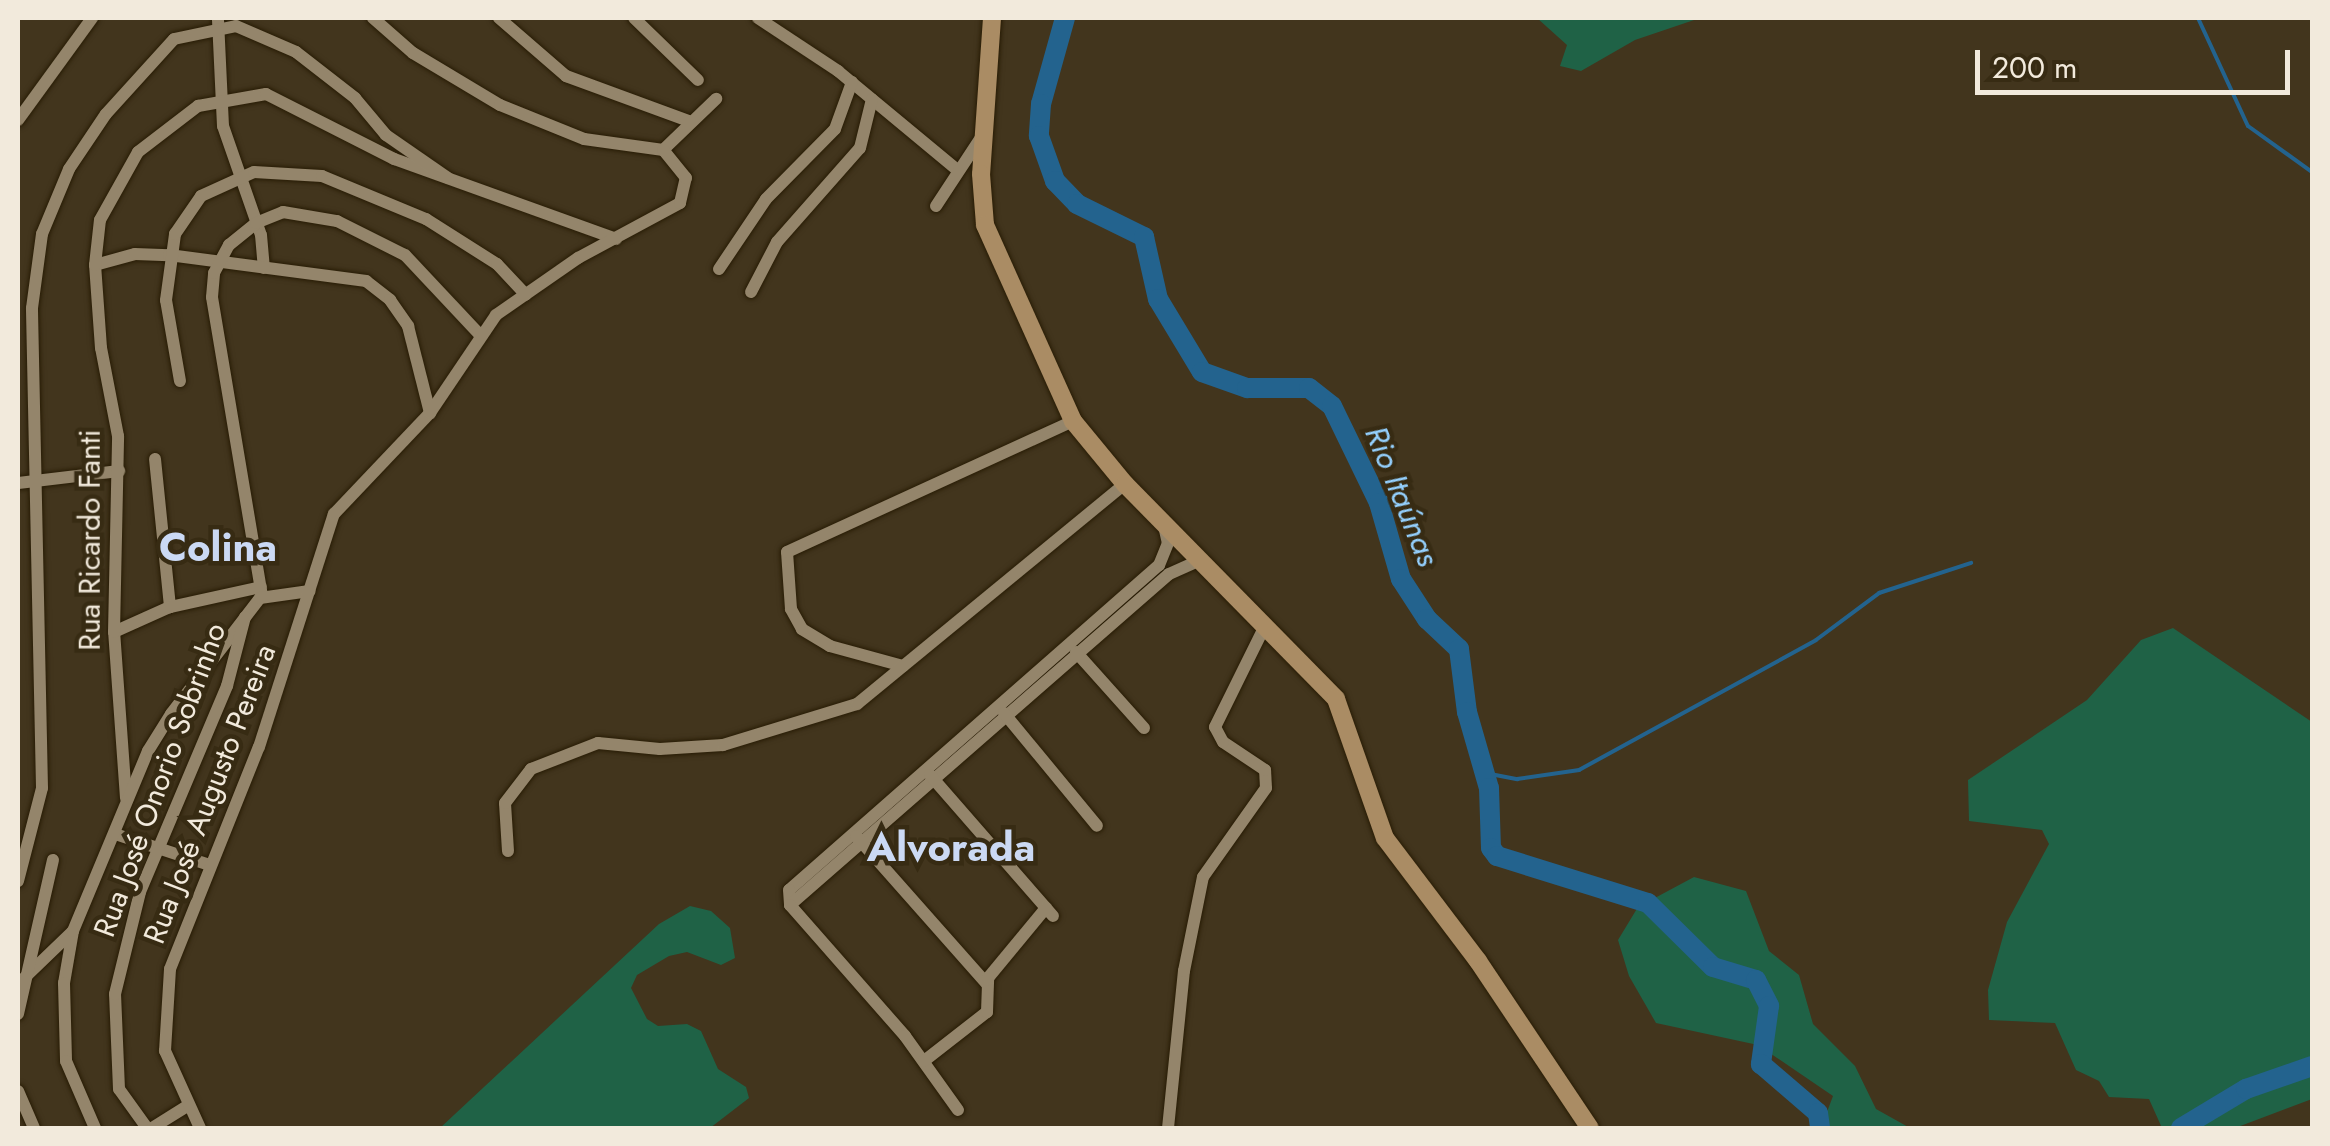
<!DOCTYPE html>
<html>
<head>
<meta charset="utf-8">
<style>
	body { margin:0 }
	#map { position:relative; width:2330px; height:1146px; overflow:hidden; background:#42351d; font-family:Jost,sans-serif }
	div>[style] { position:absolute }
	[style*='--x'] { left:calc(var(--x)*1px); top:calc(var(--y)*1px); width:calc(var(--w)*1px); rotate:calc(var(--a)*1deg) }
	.green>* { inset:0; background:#1f6246 }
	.stream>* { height:4px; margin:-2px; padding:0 2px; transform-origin:2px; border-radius:2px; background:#23638e }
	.river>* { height:20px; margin:-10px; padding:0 10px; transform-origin:10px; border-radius:10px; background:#23638e }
	.roads { filter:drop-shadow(0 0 2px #281c05) drop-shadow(0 0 2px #281c05) }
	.minor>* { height:12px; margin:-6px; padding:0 6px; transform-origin:6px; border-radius:6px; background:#94856b }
	.secondary>* { height:18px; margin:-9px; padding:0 9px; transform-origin:9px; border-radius:9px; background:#aa8c64 }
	span { translate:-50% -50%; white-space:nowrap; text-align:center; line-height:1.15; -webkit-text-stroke:9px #372b13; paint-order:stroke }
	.street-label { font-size:30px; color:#f2eadc }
	.water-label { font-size:32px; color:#94d0fe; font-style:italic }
	.district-label { font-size:40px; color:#cbd9f4; font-weight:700 }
	.frame { position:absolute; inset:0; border:20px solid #f2eadc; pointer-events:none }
	.scale { position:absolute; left:1975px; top:50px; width:315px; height:45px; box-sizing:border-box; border:5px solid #f2eadc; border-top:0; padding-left:12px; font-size:30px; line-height:35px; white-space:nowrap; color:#f2eadc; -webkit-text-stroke:8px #372b13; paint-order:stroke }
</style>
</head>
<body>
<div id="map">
	<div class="green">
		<i style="clip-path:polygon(1537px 18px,1700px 18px,1635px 40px,1581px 71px,1560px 66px,1567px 45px)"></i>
		<i style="clip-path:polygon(2173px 628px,2312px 722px,2312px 1099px,2235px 1128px,2162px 1128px,2149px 1099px,2109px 1097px,2099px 1081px,2076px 1070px,2055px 1023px,1989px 1020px,1988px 990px,2007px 922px,2049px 844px,2042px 830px,1969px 821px,1968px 780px,2087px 700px,2141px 640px)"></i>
		<i style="clip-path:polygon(1694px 877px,1746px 891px,1769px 951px,1799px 975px,1813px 1024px,1855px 1066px,1876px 1109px,1910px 1128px,1821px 1128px,1833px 1096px,1758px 1045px,1656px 1023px,1629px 976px,1618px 940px,1638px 907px)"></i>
		<i style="clip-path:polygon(690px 906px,711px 911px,730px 928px,735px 958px,721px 965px,687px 952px,669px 956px,637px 975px,631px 988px,647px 1019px,658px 1026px,687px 1024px,701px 1031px,718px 1069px,746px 1087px,749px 1098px,710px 1128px,440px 1128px,659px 924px)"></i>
	</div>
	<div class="stream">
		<i style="--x:2198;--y:18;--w:119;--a:65.2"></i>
		<i style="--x:2248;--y:126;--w:79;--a:35.7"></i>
		<i style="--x:1485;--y:773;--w:33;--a:11"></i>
		<i style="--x:1517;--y:779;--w:63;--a:-8.3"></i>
		<i style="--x:1579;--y:770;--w:270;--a:-28.7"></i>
		<i style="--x:1816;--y:640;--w:79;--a:-36.7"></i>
		<i style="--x:1879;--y:593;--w:97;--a:-18.1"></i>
	</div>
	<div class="river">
		<i style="--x:1065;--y:18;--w:89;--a:105.6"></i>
		<i style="--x:1041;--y:104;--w:32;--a:94"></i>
		<i style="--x:1039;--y:136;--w:48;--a:70.4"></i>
		<i style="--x:1055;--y:181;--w:32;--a:46"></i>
		<i style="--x:1077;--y:204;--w:75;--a:26.2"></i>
		<i style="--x:1144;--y:237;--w:64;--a:77.3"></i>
		<i style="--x:1158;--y:299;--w:85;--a:58.9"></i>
		<i style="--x:1202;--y:372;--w:48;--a:19.6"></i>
		<i style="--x:1247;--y:388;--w:62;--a:0"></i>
		<i style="--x:1309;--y:388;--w:29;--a:38"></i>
		<i style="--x:1332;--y:406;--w:108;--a:64.1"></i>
		<i style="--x:1379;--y:503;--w:79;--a:73.9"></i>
		<i style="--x:1401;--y:579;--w:48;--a:57"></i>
		<i style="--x:1427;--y:619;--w:44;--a:43.2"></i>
		<i style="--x:1459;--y:649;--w:64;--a:82.8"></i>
		<i style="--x:1467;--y:712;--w:79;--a:73.9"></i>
		<i style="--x:1489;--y:788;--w:60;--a:88.1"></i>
		<i style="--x:1491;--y:848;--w:10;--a:53"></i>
		<i style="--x:1497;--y:856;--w:158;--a:17.3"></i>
		<i style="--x:1648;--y:903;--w:91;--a:44.6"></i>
		<i style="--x:1713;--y:967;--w:45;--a:16.8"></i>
		<i style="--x:1756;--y:980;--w:29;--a:63"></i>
		<i style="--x:1769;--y:1006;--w:59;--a:97.9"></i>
		<i style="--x:1761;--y:1064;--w:75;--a:40.7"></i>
		<i style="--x:1818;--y:1113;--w:15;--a:82"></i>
		<i style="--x:2181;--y:1128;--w:76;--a:-31"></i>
		<i style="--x:2246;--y:1089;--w:70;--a:-19.2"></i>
	</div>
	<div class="roads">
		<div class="minor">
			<i style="--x:373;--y:18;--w:53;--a:41.2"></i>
			<i style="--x:413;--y:53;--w:101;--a:30.9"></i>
			<i style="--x:500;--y:105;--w:91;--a:22"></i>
			<i style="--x:584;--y:139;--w:80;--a:7.9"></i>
			<i style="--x:499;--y:18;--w:89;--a:40.9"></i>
			<i style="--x:566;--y:76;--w:131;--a:20.1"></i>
			<i style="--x:634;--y:18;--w:89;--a:44.1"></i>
			<i style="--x:758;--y:18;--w:96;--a:33.5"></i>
			<i style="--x:838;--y:71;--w:153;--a:39.7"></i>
			<i style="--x:218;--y:20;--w:106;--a:87.3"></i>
			<i style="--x:223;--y:126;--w:115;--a:70.8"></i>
			<i style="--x:261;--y:235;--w:33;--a:85"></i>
			<i style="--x:18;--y:120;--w:126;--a:-54"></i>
			<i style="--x:663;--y:150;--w:74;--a:-43.9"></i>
			<i style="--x:936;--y:206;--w:87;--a:-56.7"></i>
			<i style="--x:95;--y:265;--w:41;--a:-15.4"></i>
			<i style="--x:135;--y:254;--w:34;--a:2"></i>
			<i style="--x:169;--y:255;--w:199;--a:7.5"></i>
			<i style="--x:366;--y:281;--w:31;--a:38"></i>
			<i style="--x:390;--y:300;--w:32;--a:55"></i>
			<i style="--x:408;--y:326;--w:90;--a:75.8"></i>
			<i style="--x:719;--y:269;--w:84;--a:-56.1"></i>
			<i style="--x:766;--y:199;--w:98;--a:-45.4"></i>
			<i style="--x:835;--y:129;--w:50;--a:-70.1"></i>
			<i style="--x:751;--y:292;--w:56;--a:-62.5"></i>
			<i style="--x:777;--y:242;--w:125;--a:-48.6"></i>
			<i style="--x:860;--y:148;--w:50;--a:-76.2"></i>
			<i style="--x:180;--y:381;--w:82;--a:-99.8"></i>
			<i style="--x:166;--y:300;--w:67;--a:-82.2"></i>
			<i style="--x:175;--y:234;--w:46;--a:-55.6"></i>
			<i style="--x:201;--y:196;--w:58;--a:-24.4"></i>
			<i style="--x:254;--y:172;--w:68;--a:3.4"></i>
			<i style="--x:322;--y:176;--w:113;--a:22.5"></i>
			<i style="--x:426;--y:219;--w:84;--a:32.4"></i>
			<i style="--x:497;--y:264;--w:42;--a:46.9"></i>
			<i style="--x:155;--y:459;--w:149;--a:84.2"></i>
			<i style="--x:18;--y:483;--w:102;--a:-6.8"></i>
			<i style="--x:1164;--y:526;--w:17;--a:77"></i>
			<i style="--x:1168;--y:543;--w:24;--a:112"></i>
			<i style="--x:1159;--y:565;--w:492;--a:138.7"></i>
			<i style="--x:789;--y:890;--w:15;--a:86"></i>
			<i style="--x:790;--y:905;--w:503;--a:-41.13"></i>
			<i style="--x:1169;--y:574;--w:35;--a:-24"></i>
			<i style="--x:262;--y:596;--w:303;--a:-99.5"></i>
			<i style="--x:212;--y:297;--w:24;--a:-85"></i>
			<i style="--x:214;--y:273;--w:32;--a:-62"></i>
			<i style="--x:229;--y:245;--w:35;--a:-39"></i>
			<i style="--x:256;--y:223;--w:29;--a:-22"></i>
			<i style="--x:283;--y:212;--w:55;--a:9.5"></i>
			<i style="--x:337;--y:221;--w:76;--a:26.6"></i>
			<i style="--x:405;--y:255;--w:110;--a:46.8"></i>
			<i style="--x:114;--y:632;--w:61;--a:-24.1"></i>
			<i style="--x:170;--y:607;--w:93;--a:-12.4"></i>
			<i style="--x:1076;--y:652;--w:102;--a:48.2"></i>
			<i style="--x:903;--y:666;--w:76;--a:-164.7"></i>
			<i style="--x:830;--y:646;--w:33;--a:-149"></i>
			<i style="--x:802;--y:629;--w:23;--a:-119"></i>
			<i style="--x:791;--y:609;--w:57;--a:-94"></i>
			<i style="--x:787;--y:552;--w:315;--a:-24.6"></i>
			<i style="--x:1004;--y:713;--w:146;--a:50.5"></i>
			<i style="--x:930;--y:775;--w:187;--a:48.9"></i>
			<i style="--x:126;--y:798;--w:166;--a:-94.1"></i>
			<i style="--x:114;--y:632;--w:196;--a:-88.8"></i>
			<i style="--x:118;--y:436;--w:90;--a:-100.9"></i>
			<i style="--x:101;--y:348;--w:83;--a:-94.1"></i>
			<i style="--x:95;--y:265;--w:45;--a:-83.7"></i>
			<i style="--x:100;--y:220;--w:78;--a:-60.8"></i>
			<i style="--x:138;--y:152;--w:76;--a:-37.5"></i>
			<i style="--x:198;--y:106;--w:69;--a:-10"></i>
			<i style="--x:266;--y:94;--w:144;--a:26.9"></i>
			<i style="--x:394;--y:159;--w:236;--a:19.8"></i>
			<i style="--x:115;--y:834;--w:100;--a:18.1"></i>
			<i style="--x:856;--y:836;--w:198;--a:48.5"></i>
			<i style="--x:508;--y:851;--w:48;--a:-93.6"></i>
			<i style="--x:505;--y:803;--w:43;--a:-52.6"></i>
			<i style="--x:531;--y:769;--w:72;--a:-21.2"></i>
			<i style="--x:598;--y:743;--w:62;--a:5.5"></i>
			<i style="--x:660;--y:749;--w:63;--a:-3.6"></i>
			<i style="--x:723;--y:745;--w:140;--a:-17"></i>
			<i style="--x:857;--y:704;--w:347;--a:-39.4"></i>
			<i style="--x:18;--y:881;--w:96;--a:-75.5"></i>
			<i style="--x:42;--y:788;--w:480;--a:-91.2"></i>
			<i style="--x:32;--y:308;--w:75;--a:-82.3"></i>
			<i style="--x:42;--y:234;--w:70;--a:-67.4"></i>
			<i style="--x:69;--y:169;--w:66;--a:-56.1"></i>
			<i style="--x:106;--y:114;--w:101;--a:-47.8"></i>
			<i style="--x:174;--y:39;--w:63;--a:-11.8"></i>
			<i style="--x:236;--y:26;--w:65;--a:23.4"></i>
			<i style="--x:296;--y:52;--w:75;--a:37.9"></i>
			<i style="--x:355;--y:98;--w:48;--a:50"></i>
			<i style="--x:386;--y:135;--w:75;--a:34.7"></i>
			<i style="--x:790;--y:905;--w:174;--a:48.7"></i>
			<i style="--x:905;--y:1036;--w:91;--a:54.4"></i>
			<i style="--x:73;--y:931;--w:53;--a:99.8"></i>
			<i style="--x:64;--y:983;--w:78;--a:88.5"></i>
			<i style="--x:66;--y:1061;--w:73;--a:66.6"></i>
			<i style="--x:18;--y:984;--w:76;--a:-43.9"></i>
			<i style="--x:73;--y:931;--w:195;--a:-67.4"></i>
			<i style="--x:148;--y:751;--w:44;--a:-58.1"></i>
			<i style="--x:171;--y:714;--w:146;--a:-52.5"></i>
			<i style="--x:260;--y:598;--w:50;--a:-8"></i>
			<i style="--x:18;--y:1014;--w:158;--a:-77.2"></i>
			<i style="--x:924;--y:1061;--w:80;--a:-37.9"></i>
			<i style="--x:987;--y:1012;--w:34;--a:-88"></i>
			<i style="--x:988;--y:978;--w:91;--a:-50.4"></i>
			<i style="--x:18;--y:1091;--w:40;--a:66.6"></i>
			<i style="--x:147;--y:1128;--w:48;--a:-125.7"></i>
			<i style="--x:119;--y:1089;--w:95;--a:-92.4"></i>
			<i style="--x:115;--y:994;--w:105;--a:-76.2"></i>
			<i style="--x:140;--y:892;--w:224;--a:-67.1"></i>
			<i style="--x:227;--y:686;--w:71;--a:-75.4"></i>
			<i style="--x:152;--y:1128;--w:39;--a:-32"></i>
			<i style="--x:200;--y:1128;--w:85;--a:-114.4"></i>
			<i style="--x:165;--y:1051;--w:82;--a:-86.5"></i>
			<i style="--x:170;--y:969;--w:239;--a:-68.2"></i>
			<i style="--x:259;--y:747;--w:245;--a:-72.2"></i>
			<i style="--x:334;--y:514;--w:139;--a:-46.5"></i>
			<i style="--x:430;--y:413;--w:118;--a:-56"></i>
			<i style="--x:496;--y:315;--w:100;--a:-34.8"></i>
			<i style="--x:578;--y:258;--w:116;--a:-28.3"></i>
			<i style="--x:680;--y:203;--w:26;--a:-77"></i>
			<i style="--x:686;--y:178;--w:36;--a:-129"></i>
			<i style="--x:1168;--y:1128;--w:158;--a:-84.2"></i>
			<i style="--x:1184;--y:971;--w:96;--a:-78.6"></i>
			<i style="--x:1203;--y:877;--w:109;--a:-54.7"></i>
			<i style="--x:1266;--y:788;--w:18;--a:-93"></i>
			<i style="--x:1265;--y:770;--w:50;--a:-146.3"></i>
			<i style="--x:1223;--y:742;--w:17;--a:-118"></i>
			<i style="--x:1215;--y:727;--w:115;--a:-63.7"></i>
		</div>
		<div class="secondary">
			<i style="--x:992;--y:18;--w:156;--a:94"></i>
			<i style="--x:981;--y:174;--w:51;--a:85.5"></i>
			<i style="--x:985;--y:225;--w:215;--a:65.8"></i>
			<i style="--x:1073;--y:421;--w:82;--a:50.5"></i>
			<i style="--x:1125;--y:484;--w:301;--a:45.5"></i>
			<i style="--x:1336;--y:699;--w:147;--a:70.6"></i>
			<i style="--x:1385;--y:838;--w:154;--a:52.9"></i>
			<i style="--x:1478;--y:961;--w:201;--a:56.2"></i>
		</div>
	</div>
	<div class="street-label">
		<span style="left:90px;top:540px;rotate:-90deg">Rua Ricardo Fanti</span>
		<span style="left:160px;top:780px;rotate:-70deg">Rua José Onorio Sobrinho</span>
		<span style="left:210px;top:794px;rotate:-69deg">Rua José Augusto Pereira</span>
	</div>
	<div class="water-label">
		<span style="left:1402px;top:496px;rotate:68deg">Rio Itaúnas</span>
	</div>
	<div class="district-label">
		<span style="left:218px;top:547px">Colina</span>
		<span style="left:951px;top:847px">Alvorada</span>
	</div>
	<div class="frame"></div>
	<div class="scale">200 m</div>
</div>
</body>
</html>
